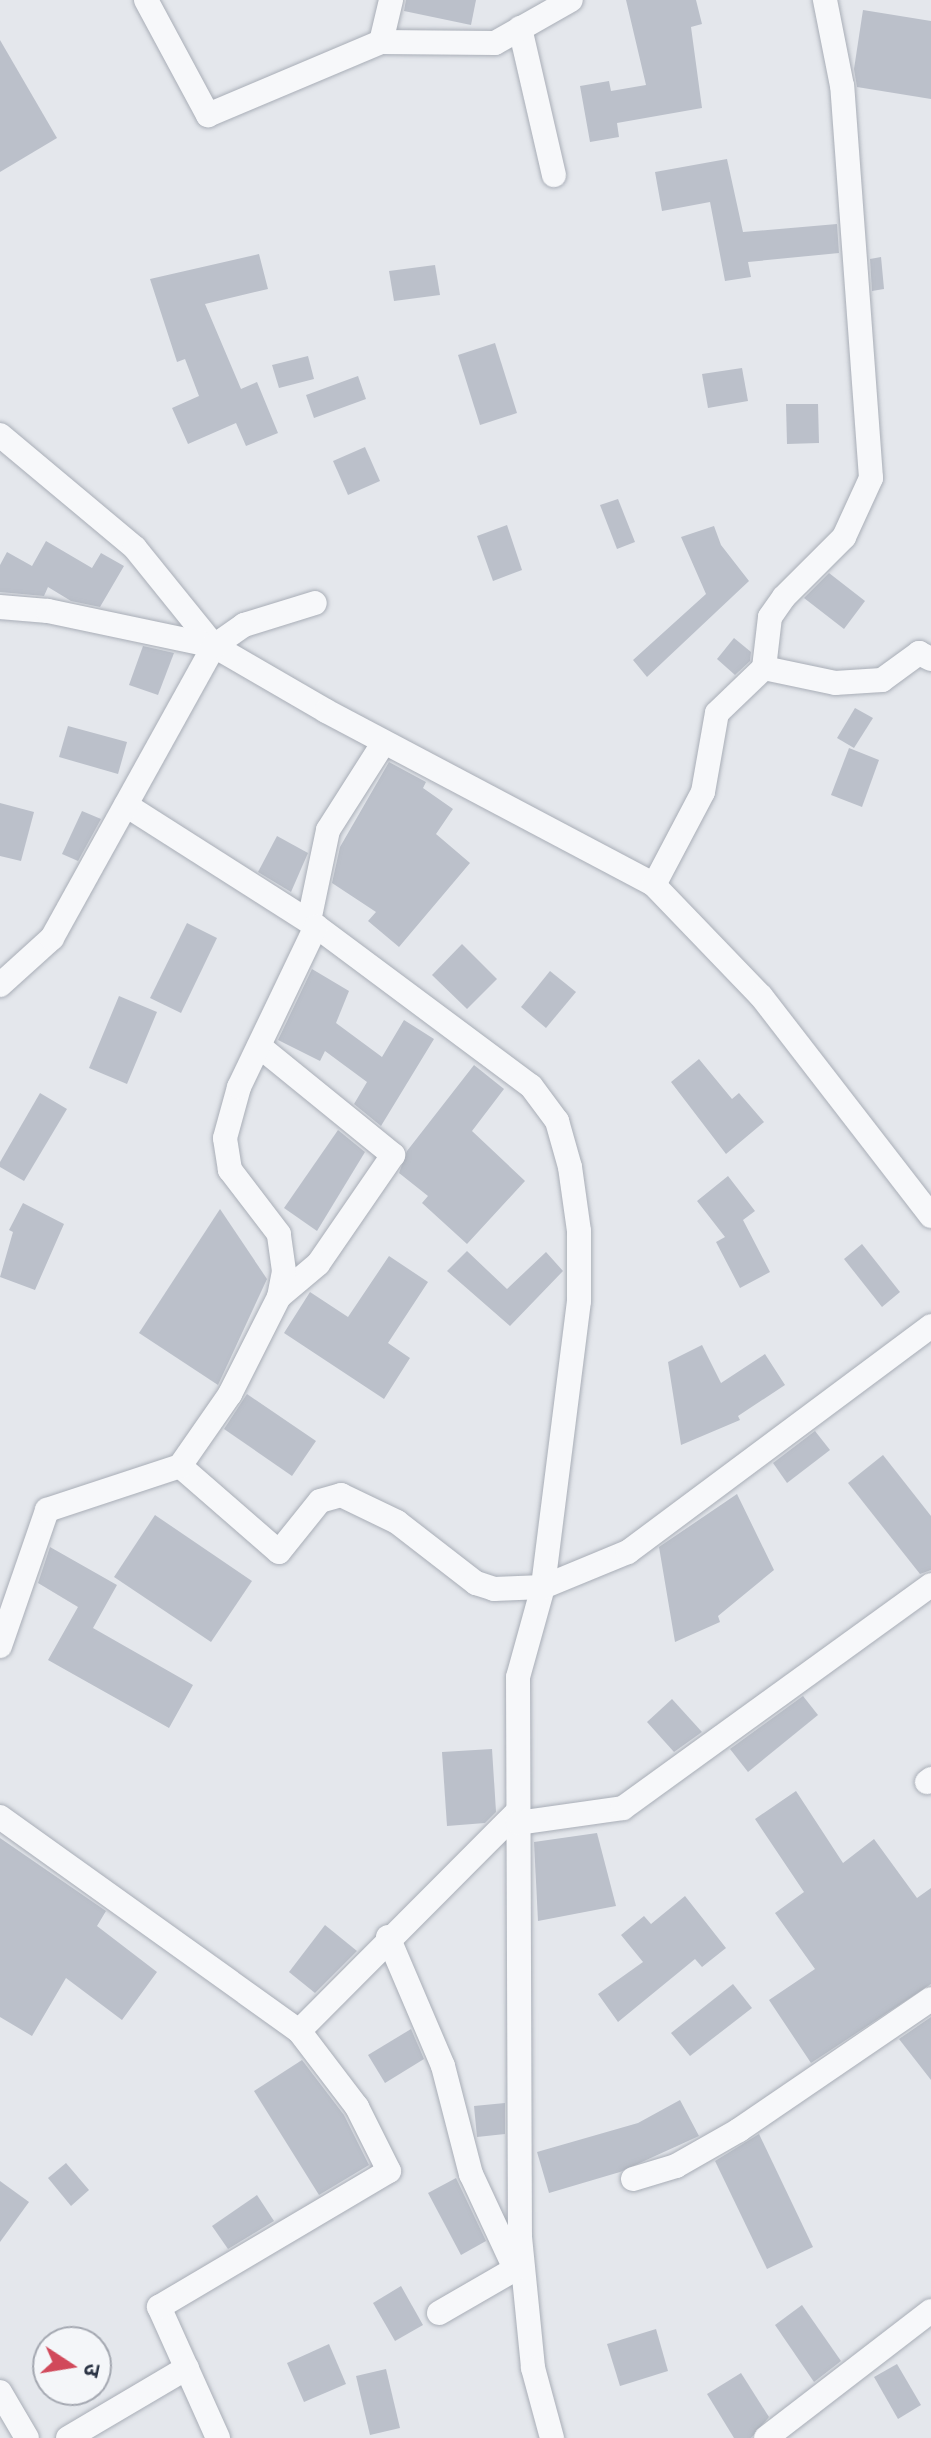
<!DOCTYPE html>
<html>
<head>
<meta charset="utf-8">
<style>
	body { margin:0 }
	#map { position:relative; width:931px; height:2438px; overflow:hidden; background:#e4e7ec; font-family:Barlow,"Noto Sans Devanagari",sans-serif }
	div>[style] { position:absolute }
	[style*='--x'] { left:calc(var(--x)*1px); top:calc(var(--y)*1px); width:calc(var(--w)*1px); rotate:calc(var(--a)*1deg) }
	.building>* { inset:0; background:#bbc0ca }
	.roads { filter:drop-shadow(0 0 2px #a9aeb7) drop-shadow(0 0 2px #a9aeb7) }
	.minor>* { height:24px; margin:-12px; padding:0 12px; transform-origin:12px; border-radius:12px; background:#f7f8fa }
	span { translate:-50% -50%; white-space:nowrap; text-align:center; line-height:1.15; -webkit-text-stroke:6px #f4f6f9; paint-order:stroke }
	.north { position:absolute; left:32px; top:2326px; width:80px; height:80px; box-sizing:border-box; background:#f4f6f9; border:2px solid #a4a8b1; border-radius:50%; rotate:102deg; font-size:22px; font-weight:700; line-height:32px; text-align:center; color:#2b3445 }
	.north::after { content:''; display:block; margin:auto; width:28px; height:36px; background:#d1495b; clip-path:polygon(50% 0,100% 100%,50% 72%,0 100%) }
</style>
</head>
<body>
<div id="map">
	<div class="building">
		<i style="clip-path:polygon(406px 0,476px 0,471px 25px,404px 11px)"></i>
		<i style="clip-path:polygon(626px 0,696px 0,702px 24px,691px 27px,702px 108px,617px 123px,619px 137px,590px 142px,580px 86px,609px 81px,611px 91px,646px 85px)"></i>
		<i style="clip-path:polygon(863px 10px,931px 21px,931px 99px,857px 87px,854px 69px)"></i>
		<i style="clip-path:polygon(0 40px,57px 138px,0 172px)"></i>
		<i style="clip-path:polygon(727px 159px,743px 232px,837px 224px,839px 253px,748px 262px,751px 277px,725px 281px,710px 202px,662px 211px,655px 172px)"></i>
		<i style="clip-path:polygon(259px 254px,268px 289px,205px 304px,241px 389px,257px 382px,278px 433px,246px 446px,236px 423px,188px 444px,172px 408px,199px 396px,185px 359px,177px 362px,150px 279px)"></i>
		<i style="clip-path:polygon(881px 257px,884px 289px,872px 291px,870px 259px)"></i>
		<i style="clip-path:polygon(435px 265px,440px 295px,394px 301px,389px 271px)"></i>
		<i style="clip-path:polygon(495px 343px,517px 413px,480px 425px,458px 355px)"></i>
		<i style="clip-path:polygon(308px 356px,314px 379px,279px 388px,272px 365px)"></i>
		<i style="clip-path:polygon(742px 368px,748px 401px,708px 408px,702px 374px)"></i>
		<i style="clip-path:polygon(358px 376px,366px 399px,314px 418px,306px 395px)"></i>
		<i style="clip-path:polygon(786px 404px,818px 404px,819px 443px,787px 444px)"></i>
		<i style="clip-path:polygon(365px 447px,380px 481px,348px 495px,333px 461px)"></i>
		<i style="clip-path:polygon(618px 499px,635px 542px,617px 549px,600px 505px)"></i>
		<i style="clip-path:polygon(507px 525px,522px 570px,493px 581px,477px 536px)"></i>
		<i style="clip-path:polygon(714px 526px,721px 545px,749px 581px,647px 677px,633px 660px,706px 594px,681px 537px)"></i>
		<i style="clip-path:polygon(46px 541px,92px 568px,101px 553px,124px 566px,100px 607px,71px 601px,48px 587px,44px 596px,0 592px,0 565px,7px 552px,32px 566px)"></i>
		<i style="clip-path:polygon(829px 573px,865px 601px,844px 629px,804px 598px)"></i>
		<i style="clip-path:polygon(734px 638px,751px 652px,750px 661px,735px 675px,717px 659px)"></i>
		<i style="clip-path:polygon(143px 646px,174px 653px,158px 695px,129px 685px)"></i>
		<i style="clip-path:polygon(855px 708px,873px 718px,854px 748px,837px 738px)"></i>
		<i style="clip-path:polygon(68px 726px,127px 742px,118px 774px,59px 757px)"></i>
		<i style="clip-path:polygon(849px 748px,879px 760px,862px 807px,831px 795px)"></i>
		<i style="clip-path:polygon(389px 762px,426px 782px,423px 788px,453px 809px,436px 834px,470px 863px,399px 947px,368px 921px,376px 912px,332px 883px,340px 847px)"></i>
		<i style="clip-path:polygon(0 803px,34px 812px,21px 861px,0 856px)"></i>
		<i style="clip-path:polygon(82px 811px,101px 819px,78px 861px,62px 854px)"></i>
		<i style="clip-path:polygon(277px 836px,308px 853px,291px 892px,258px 872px)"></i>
		<i style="clip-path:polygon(187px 923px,217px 938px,181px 1013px,150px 998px)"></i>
		<i style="clip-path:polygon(462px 944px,497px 979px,467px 1009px,432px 975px)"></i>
		<i style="clip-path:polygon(312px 969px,349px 991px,336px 1023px,382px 1057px,404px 1020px,434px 1039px,381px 1126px,354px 1104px,367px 1082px,325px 1051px,320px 1061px,278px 1040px)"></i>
		<i style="clip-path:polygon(550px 971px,576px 992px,546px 1028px,521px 1007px)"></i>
		<i style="clip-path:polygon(119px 996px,157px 1012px,127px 1084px,89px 1068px)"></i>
		<i style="clip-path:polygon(699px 1059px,732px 1099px,739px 1093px,764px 1122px,726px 1154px,671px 1082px)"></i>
		<i style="clip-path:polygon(474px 1065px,504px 1089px,472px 1131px,525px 1181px,467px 1244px,422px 1203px,428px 1196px,399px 1173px,407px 1151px)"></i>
		<i style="clip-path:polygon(40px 1093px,67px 1109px,24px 1181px,0 1167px,0 1162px)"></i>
		<i style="clip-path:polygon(338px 1130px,365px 1152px,317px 1231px,284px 1208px)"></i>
		<i style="clip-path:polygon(728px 1176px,755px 1211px,743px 1220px,770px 1272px,740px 1288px,716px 1242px,725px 1237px,697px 1201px)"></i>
		<i style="clip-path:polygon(23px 1203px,64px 1224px,35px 1290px,0 1277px,13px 1232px,9px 1230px)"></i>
		<i style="clip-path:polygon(220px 1209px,267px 1279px,218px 1385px,139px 1333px)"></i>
		<i style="clip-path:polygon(862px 1244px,900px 1292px,882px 1307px,844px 1259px)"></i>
		<i style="clip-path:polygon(467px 1251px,507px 1289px,546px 1252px,563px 1271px,510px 1326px,447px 1271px)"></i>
		<i style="clip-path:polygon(389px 1256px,428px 1282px,388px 1343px,410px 1358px,384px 1399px,284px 1333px,310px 1292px,348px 1317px)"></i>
		<i style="clip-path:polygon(702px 1345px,721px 1383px,765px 1354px,785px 1385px,738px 1416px,740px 1420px,681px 1445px,668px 1362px)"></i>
		<i style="clip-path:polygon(247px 1394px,316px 1441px,292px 1476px,224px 1429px)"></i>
		<i style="clip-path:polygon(815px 1431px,830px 1450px,787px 1483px,773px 1463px)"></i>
		<i style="clip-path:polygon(883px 1455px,931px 1516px,931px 1570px,920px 1574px,848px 1483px)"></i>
		<i style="clip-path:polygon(737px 1494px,774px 1570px,718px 1616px,720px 1622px,675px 1642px,659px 1547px)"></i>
		<i style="clip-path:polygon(155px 1515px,252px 1581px,211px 1642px,114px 1577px)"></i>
		<i style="clip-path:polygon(50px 1547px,117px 1585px,93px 1628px,193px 1685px,169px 1728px,48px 1660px,78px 1607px,38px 1583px)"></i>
		<i style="clip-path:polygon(803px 1696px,818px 1715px,748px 1772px,730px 1749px)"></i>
		<i style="clip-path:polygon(672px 1699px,702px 1732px,674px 1752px,647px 1722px)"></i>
		<i style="clip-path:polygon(492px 1749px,496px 1812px,485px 1823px,447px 1826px,442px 1752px)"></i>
		<i style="clip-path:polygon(796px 1791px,843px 1863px,874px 1839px,917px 1898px,931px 1888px,931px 1984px,811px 2063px,769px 2000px,815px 1969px,775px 1913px,804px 1892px,755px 1819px)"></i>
		<i style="clip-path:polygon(597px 1833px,616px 1906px,538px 1921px,534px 1842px)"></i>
		<i style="clip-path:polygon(0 1838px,106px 1911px,97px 1926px,157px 1972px,122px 2020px,66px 1978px,32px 2036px,0 2017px)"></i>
		<i style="clip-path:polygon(685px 1896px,726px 1948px,702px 1967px,695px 1959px,618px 2022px,598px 1994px,643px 1962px,621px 1935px,644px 1916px,651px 1924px)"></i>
		<i style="clip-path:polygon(325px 1925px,357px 1951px,315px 1993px,289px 1972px)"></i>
		<i style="clip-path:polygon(733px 1984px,752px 2008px,690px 2056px,671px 2033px)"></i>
		<i style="clip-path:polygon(931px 2017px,931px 2080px,899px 2039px)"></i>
		<i style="clip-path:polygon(411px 2029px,424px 2059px,385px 2083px,368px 2055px)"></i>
		<i style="clip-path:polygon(302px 2060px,344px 2115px,369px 2165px,319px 2195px,254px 2091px)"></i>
		<i style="clip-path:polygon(680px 2100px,699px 2136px,620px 2172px,549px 2193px,537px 2152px,638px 2123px)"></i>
		<i style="clip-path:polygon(505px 2103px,505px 2134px,477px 2137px,474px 2106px)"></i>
		<i style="clip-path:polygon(759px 2134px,813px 2247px,767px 2269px,715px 2161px)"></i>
		<i style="clip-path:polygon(66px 2163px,89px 2190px,71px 2206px,48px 2178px)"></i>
		<i style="clip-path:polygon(456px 2178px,486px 2241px,461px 2255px,428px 2193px)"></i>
		<i style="clip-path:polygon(0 2181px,29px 2202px,0 2242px)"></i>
		<i style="clip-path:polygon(257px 2195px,274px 2221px,228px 2249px,212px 2226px)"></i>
		<i style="clip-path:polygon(401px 2286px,423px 2325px,395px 2341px,373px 2303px)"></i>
		<i style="clip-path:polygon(802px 2305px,841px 2361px,814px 2382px,775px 2325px)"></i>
		<i style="clip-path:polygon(656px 2329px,668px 2371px,620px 2386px,607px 2344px)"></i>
		<i style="clip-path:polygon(329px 2344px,346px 2384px,304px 2402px,287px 2363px)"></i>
		<i style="clip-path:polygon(897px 2364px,921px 2405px,898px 2419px,874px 2377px)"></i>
		<i style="clip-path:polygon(386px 2369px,400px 2428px,370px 2435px,356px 2376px)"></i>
		<i style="clip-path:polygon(741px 2373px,769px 2417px,751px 2438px,734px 2438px,707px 2394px)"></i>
	</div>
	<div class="roads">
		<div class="minor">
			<i style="--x:146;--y:0;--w:131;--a:61.7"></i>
			<i style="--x:208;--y:115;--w:188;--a:-22.9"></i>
			<i style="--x:381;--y:42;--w:43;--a:-76.6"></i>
			<i style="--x:520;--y:28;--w:151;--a:77"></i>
			<i style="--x:381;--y:42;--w:114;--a:0.5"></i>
			<i style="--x:495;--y:43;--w:87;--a:-29.5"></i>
			<i style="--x:0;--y:435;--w:176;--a:39.9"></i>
			<i style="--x:135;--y:548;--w:126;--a:51.1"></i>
			<i style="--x:214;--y:646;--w:129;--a:30.1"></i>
			<i style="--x:326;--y:711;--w:371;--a:27.9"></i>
			<i style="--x:654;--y:885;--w:154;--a:46.1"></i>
			<i style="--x:761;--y:996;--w:278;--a:52.3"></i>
			<i style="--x:0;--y:607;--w:48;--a:4.8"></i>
			<i style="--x:48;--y:611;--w:170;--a:11.9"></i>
			<i style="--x:764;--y:668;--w:73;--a:11.9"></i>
			<i style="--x:835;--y:683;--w:47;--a:-3.7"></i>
			<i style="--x:882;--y:680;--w:46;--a:-36.1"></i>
			<i style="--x:919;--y:653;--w:13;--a:27"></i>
			<i style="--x:126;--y:805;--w:225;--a:32.5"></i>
			<i style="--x:316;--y:926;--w:268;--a:36.7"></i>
			<i style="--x:531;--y:1086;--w:44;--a:53.4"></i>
			<i style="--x:557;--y:1121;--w:48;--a:74.2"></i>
			<i style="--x:570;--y:1167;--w:65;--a:82"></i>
			<i style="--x:579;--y:1231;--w:70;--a:90"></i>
			<i style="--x:579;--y:1301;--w:288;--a:97.2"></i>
			<i style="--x:543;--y:1587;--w:93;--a:105.5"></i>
			<i style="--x:518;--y:1677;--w:560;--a:89.8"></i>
			<i style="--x:520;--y:2237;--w:132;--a:84.3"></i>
			<i style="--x:533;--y:2368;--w:73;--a:74.8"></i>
			<i style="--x:654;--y:885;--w:105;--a:-62.2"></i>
			<i style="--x:703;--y:792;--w:80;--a:-80"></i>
			<i style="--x:717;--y:713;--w:65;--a:-43.8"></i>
			<i style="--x:764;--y:668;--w:51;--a:-83.3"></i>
			<i style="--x:770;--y:617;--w:24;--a:-55"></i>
			<i style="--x:784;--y:597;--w:85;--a:-45"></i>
			<i style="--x:844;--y:537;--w:65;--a:-65.4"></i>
			<i style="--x:871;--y:478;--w:393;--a:-94.2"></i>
			<i style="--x:842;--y:86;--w:88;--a:-101.2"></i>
			<i style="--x:309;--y:921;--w:93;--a:-78.2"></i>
			<i style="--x:328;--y:830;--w:104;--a:-57.5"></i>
			<i style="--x:0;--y:985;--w:70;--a:-42.1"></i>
			<i style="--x:52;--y:938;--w:334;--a:-61"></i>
			<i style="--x:214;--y:646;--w:37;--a:-35"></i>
			<i style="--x:244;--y:625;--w:74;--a:-17.2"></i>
			<i style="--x:259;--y:1046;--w:173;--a:39.1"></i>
			<i style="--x:393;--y:1155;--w:132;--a:124.5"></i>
			<i style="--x:318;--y:1264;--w:51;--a:139.8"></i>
			<i style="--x:180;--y:1466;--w:131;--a:41"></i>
			<i style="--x:279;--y:1552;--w:65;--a:-51.2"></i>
			<i style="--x:320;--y:1501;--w:22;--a:-16"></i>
			<i style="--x:341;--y:1495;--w:62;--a:25.7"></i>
			<i style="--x:397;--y:1522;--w:100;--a:37.7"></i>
			<i style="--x:476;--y:1583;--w:19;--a:18"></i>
			<i style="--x:494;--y:1589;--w:49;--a:-2.3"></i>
			<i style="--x:543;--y:1587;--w:92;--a:-22.4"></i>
			<i style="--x:628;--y:1552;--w:378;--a:-36.7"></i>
			<i style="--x:0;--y:1646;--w:144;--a:-70.9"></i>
			<i style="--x:47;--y:1510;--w:140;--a:-18.3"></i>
			<i style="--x:180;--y:1466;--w:88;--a:-55.2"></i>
			<i style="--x:230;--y:1394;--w:109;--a:-63.2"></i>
			<i style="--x:279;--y:1297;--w:26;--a:-79"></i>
			<i style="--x:284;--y:1271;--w:37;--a:-98"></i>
			<i style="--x:279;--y:1234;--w:81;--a:-127.4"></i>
			<i style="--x:230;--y:1170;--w:32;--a:-99"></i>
			<i style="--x:225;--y:1138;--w:53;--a:-74.6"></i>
			<i style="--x:239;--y:1087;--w:178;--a:-64.4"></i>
			<i style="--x:927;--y:1782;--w:5;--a:-37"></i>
			<i style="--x:0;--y:1817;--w:368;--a:35.6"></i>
			<i style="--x:299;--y:2031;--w:310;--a:-45.1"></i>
			<i style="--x:518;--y:1823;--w:106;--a:-8.1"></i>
			<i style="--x:623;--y:1808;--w:380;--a:-35.9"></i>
			<i style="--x:388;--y:1937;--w:140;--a:66.9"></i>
			<i style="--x:443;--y:2066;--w:112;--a:75.5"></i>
			<i style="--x:471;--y:2174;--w:105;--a:65.1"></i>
			<i style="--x:633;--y:2179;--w:45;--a:-16.8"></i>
			<i style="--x:676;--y:2166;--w:73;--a:-29.7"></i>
			<i style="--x:739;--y:2130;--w:232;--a:-34.3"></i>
			<i style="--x:439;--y:2313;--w:96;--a:-30"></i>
			<i style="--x:0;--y:2392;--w:53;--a:59.6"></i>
			<i style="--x:68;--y:2438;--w:138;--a:-30.5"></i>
			<i style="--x:218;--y:2438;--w:144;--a:-114.2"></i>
			<i style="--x:159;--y:2307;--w:267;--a:-30.6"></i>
			<i style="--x:389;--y:2171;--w:72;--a:-116.6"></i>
			<i style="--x:357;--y:2107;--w:96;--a:-127.3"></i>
			<i style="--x:766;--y:2438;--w:208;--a:-37.6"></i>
		</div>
	</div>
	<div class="north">उ</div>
</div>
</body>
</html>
